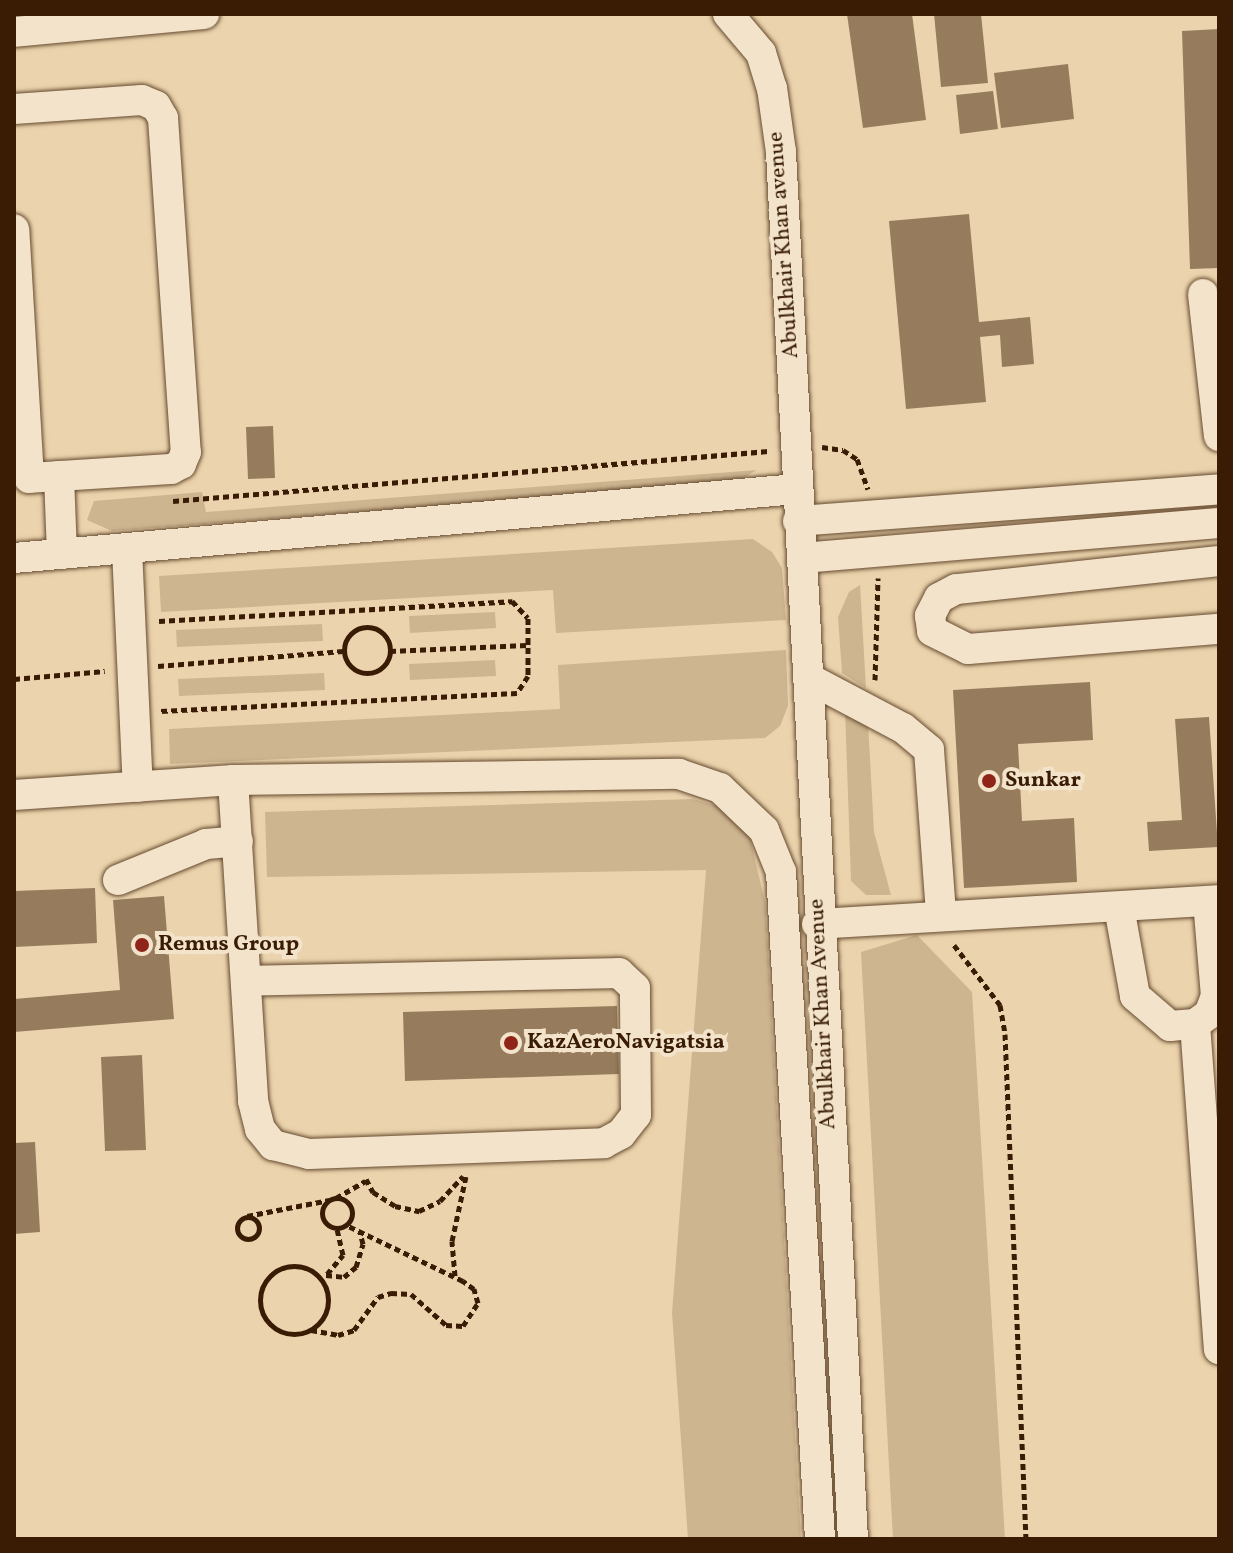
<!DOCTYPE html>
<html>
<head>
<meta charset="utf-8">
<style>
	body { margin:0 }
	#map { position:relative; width:1233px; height:1553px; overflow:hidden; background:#ebd4ad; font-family:Vollkorn,serif }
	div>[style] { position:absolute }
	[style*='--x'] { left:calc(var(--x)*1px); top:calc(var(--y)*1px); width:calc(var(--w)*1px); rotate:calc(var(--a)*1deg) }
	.green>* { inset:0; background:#cdb590 }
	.building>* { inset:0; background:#967c5c }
	.path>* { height:5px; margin-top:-2.5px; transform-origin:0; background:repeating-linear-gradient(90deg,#3a1c05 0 6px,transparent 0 10px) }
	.path>.ring { margin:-2.5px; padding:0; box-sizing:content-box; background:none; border:5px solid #3a1c05; border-radius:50% }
	.roads { filter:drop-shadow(0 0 2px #664a2f) drop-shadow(0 0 2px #664a2f) }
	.minor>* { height:30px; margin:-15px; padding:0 15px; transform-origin:15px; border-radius:15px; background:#f2e3ca }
	.dots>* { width:22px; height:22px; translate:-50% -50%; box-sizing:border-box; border:4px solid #f2e3ca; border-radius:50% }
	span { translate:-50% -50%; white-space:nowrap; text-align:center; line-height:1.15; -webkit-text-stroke:8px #f2e3ca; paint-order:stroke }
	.street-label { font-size:22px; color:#3a1c05 }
	.poi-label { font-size:22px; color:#3a1c05; font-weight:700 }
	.left { translate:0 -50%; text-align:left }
	.frame { position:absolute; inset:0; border:16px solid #3a1c05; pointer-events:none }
</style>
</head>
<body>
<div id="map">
	<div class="green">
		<i style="clip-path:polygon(757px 470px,734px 483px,112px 531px,87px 520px,94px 501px,202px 492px,206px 512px)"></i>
		<i style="clip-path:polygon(753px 539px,772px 552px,782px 568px,786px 620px,556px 633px,553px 590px,161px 612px,159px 576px)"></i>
		<i style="clip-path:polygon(860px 585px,866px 688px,842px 673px,838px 617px,849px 592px)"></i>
		<i style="clip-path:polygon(495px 612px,496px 628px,410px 633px,409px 616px)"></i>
		<i style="clip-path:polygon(322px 624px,323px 641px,177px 647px,176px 630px)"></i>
		<i style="clip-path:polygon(786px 650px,788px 706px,780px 726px,765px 738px,170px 764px,169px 729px,560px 709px,558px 665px)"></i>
		<i style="clip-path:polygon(495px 660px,496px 676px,410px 680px,409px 664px)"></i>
		<i style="clip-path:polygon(324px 673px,325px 690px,179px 696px,178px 679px)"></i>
		<i style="clip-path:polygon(845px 710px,868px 722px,874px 832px,891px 895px,866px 895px,851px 881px)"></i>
		<i style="clip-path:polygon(693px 799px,721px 807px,748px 830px,765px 902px,801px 1539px,688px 1539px,672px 1313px,706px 870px,267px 877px,265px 812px)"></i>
		<i style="clip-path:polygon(917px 935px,972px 992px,1005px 1539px,893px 1539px,861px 952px)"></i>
	</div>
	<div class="building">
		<i style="clip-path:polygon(847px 14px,912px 14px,926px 120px,863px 128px)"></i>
		<i style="clip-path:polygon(934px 14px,981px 14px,988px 83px,941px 87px)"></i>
		<i style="clip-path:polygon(1219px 29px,1219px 268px,1190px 269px,1182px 31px)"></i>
		<i style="clip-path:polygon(1068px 64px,1074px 119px,1001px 128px,994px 73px)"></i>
		<i style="clip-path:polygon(993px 91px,998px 129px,960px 134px,956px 95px)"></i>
		<i style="clip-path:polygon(969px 214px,979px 322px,1030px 317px,1034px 364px,1002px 367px,1000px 335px,980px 337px,986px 402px,906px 409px,889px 221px)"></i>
		<i style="clip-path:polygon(273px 426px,275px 478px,248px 479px,246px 427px)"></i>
		<i style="clip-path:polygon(1090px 682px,1093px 740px,1018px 744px,1022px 821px,1074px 818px,1077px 882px,964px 888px,953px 690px)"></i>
		<i style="clip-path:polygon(1209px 717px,1218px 847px,1149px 851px,1147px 822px,1182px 820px,1175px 719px)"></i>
		<i style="clip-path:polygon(95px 888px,97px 943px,14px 947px,14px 891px)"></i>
		<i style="clip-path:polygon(164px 896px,174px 1019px,14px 1032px,14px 999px,120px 990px,113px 900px)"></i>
		<i style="clip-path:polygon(617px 1006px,619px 1074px,405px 1081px,403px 1012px)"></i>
		<i style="clip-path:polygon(142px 1055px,146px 1150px,105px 1151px,101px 1057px)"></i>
		<i style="clip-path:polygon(35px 1142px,40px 1232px,14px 1234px,14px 1143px)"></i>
	</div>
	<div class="path">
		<i style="--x:822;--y:447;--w:21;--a:8"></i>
		<i style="--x:843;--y:450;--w:17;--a:33"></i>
		<i style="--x:857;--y:459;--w:32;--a:70"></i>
		<i style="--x:173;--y:501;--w:598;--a:-4.8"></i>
		<i style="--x:159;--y:621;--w:354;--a:-3.2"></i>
		<i style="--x:512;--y:601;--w:23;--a:47"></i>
		<i style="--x:528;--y:618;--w:58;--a:90"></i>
		<i style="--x:528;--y:676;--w:20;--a:123"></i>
		<i style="--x:517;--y:693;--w:357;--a:177.1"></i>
		<i class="ring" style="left:344px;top:627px;width:41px;height:41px"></i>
		<i style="--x:390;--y:651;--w:138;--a:-2.5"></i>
		<i style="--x:158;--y:666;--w:186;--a:-4.6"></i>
		<i style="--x:14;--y:679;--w:91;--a:-5"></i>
		<i style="--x:875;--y:680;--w:102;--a:-88.3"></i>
		<i style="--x:954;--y:945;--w:76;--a:52.5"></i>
		<i style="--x:1000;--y:1005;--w:29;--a:80"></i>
		<i style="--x:1005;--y:1034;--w:505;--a:87.62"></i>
		<i style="--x:366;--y:1179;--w:15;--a:62"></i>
		<i style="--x:373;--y:1192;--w:26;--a:32"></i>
		<i style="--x:395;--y:1206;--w:25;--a:12"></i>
		<i style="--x:419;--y:1211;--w:23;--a:-25"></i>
		<i style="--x:440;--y:1201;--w:34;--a:-47"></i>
		<i style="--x:336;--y:1198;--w:34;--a:-30"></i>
		<i class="ring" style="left:322px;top:1198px;width:25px;height:25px"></i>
		<i style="--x:247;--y:1216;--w:84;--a:-11"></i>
		<i class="ring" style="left:237px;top:1217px;width:17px;height:17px"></i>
		<i class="ring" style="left:260px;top:1266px;width:63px;height:63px"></i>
		<i style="--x:327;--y:1274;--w:25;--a:-50"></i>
		<i style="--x:343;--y:1255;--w:28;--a:-103"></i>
		<i style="--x:326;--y:1275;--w:18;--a:6"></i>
		<i style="--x:344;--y:1277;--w:16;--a:-40"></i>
		<i style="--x:356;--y:1267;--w:24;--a:-73"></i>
		<i style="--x:363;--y:1244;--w:12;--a:-104"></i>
		<i style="--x:455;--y:1276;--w:35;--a:-95"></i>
		<i style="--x:452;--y:1241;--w:66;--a:-77.8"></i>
		<i style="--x:311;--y:1330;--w:27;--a:10"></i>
		<i style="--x:338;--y:1335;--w:17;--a:-17"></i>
		<i style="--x:354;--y:1330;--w:41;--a:-54"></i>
		<i style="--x:378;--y:1297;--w:14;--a:-17"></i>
		<i style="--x:391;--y:1293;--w:20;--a:3"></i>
		<i style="--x:411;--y:1294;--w:47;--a:41.5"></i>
		<i style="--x:446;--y:1325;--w:17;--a:3"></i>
		<i style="--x:463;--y:1326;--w:27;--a:-57"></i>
		<i style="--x:478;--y:1303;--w:15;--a:-106"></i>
		<i style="--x:474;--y:1289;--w:14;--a:-144"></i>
		<i style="--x:463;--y:1281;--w:130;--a:-154.4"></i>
	</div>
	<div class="roads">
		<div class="minor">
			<i style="--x:728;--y:14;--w:51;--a:49.8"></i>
			<i style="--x:761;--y:53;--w:37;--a:73"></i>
			<i style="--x:772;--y:88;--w:65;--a:82"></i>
			<i style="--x:781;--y:152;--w:1389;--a:87.03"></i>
			<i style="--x:14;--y:32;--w:191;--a:-5.4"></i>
			<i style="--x:14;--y:109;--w:128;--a:-4"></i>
			<i style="--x:142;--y:100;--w:15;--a:23"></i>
			<i style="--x:156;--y:106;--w:14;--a:60"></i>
			<i style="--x:163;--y:118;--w:335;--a:86.1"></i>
			<i style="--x:186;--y:452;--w:13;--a:113"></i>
			<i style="--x:181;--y:464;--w:11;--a:153"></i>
			<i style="--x:171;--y:469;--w:142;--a:176.4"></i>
			<i style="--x:29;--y:478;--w:249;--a:-93.4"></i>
			<i style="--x:1203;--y:294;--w:143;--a:83.6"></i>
			<i style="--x:59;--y:476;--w:78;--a:87.8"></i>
			<i style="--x:798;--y:521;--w:422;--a:-4.3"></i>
			<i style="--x:127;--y:549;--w:238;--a:87.4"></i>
			<i style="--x:14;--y:558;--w:785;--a:-5.04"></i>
			<i style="--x:802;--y:558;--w:418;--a:-4.8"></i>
			<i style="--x:1219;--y:561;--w:264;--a:173.9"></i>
			<i style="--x:956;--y:589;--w:19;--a:152"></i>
			<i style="--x:939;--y:598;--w:20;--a:117"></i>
			<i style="--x:930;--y:616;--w:15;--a:82"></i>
			<i style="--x:932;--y:631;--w:40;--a:26.6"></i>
			<i style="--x:968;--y:649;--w:252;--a:-4.6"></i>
			<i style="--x:808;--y:678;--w:107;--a:27.8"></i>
			<i style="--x:903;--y:728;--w:34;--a:40"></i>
			<i style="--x:929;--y:750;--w:165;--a:85.8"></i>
			<i style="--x:233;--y:780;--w:322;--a:86.4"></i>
			<i style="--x:253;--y:1101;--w:29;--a:76"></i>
			<i style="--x:260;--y:1129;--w:21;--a:51"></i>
			<i style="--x:273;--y:1145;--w:37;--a:14"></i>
			<i style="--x:309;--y:1154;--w:295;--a:-2.1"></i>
			<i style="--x:604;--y:1143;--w:19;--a:-28"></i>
			<i style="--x:621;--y:1134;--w:24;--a:-52"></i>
			<i style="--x:636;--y:1115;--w:127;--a:-90.5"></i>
			<i style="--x:635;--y:988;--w:22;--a:-137"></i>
			<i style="--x:619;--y:973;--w:373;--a:178.8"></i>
			<i style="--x:14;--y:795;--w:220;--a:-3.9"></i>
			<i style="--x:233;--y:780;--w:446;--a:-0.8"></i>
			<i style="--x:679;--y:774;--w:43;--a:18.9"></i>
			<i style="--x:720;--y:788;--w:61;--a:43.7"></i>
			<i style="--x:764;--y:830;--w:45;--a:68"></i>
			<i style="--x:781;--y:872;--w:668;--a:86.65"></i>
			<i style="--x:118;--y:880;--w:95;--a:-22.2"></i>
			<i style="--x:206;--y:844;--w:32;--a:-5"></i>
			<i style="--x:1208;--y:901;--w:95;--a:85.2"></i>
			<i style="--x:1216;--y:996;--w:19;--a:111"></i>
			<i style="--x:1209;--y:1014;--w:17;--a:144"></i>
			<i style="--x:1195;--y:1024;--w:326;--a:85.8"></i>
			<i style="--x:1119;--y:907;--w:90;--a:79.8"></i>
			<i style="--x:1135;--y:996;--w:46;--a:40.6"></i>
			<i style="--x:1170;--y:1026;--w:25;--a:-5"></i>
			<i style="--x:817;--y:924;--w:403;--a:-3.4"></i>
		</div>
	</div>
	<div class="dots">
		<i style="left:989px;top:781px;background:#8f2418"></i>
		<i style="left:142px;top:945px;background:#8f2418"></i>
		<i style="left:511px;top:1043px;background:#8f2418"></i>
	</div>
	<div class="street-label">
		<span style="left:784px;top:245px;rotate:-94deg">Abulkhair Khan avenue</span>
		<span style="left:823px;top:1014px;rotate:-93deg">Abulkhair Khan Avenue</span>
	</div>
	<div class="poi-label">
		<span class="left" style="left:1005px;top:781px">Sunkar</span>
		<span class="left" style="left:158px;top:945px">Remus Group</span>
		<span class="left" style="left:527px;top:1043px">KazAeroNavigatsia</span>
	</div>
	<div class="frame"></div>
</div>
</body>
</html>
